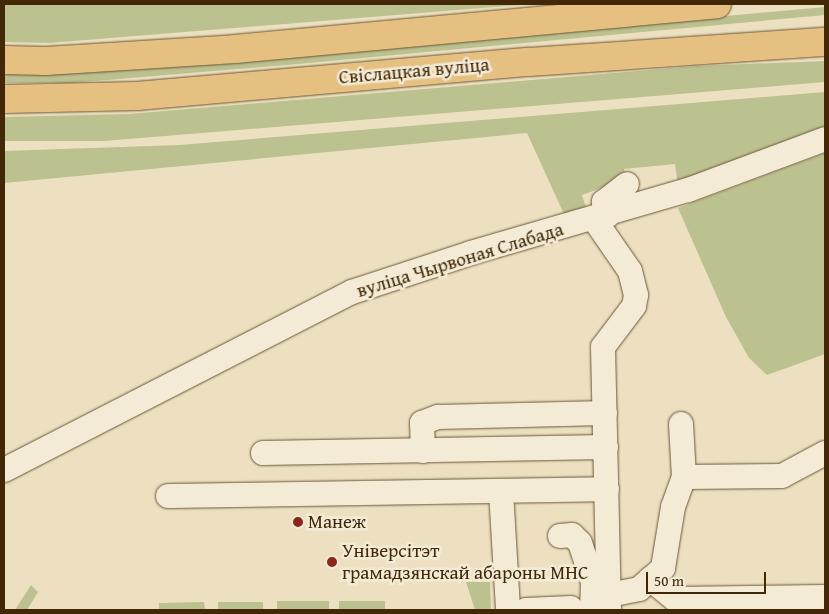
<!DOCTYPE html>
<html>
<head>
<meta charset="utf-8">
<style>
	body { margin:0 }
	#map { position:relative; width:829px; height:614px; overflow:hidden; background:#ece0c0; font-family:"Gentium Book Plus",serif }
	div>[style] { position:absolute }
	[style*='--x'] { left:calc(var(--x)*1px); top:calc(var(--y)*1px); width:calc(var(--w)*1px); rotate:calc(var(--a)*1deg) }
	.green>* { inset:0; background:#bcc190 }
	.roads { filter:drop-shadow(0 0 1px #6c5635) drop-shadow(0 0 1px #6c5635) }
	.minor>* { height:24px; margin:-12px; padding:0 12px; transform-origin:12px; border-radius:12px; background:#f3ebd6 }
	.major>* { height:28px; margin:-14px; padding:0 14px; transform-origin:14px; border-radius:14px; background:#e6c080 }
	.dots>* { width:14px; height:14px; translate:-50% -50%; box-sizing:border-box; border:2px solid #f3ebd6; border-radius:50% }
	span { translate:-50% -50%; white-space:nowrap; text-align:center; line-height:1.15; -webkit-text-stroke:5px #f3ebd6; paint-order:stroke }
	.street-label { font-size:19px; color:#422807 }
	.poi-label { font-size:19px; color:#422807 }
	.left { translate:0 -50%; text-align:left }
	.frame { position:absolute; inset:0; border:5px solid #422807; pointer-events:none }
	.scale { position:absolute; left:646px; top:572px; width:120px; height:22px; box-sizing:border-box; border:2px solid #422807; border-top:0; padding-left:6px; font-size:15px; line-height:18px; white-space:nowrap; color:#422807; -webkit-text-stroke:4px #f3ebd6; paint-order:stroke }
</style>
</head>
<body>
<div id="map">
	<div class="green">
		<i style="clip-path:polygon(4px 4px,533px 4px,49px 43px,4px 42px)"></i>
		<i style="clip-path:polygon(825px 7px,825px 15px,298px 64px,71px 83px,4px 83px,4px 73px,449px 41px)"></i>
		<i style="clip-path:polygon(825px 61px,825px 82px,104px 141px,4px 141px,4px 117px,129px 114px,696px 66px)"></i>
		<i style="clip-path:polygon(825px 92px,825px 132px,678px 186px,675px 164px,624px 169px,626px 179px,582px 195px,589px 217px,568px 223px,527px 133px,4px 183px,4px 151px,179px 145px)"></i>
		<i style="clip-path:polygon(825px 153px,825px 354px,767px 375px,749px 358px,726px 317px,678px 208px)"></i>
		<i style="clip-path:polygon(466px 582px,490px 582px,491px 610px,475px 610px)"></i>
		<i style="clip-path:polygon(31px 585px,38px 592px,27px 610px,15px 610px)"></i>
		<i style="clip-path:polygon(277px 601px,329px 601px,329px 610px,277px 610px)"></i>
		<i style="clip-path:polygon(339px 601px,385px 601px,385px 610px,339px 610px)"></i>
		<i style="clip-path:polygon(204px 602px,205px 610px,159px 610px,159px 603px)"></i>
		<i style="clip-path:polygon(218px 602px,263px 602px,263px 610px,218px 610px)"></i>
	</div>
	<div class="roads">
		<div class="minor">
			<i style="--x:608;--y:215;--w:14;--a:-107"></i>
			<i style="--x:604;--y:202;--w:29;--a:-38"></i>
			<i style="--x:594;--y:219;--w:63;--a:55.3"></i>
			<i style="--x:630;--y:271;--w:25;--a:76"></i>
			<i style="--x:636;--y:295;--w:11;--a:100"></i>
			<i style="--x:634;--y:306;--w:51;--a:127.1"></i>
			<i style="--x:603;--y:347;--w:263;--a:88.7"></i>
			<i style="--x:681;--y:424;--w:53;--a:86.8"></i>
			<i style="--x:423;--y:451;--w:28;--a:-92"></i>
			<i style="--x:422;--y:423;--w:17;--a:-21"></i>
			<i style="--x:438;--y:417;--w:167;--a:-1.4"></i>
			<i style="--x:263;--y:453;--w:343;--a:-1"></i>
			<i style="--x:4;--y:470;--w:391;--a:-27.1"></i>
			<i style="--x:352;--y:292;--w:125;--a:-18.1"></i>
			<i style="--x:471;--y:253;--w:226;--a:-16.2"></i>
			<i style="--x:688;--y:190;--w:146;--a:-20.4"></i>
			<i style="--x:501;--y:491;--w:119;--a:86.6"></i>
			<i style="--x:168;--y:496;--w:439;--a:-0.9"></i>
			<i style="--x:560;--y:536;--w:12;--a:-5"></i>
			<i style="--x:572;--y:535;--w:11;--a:45"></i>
			<i style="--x:580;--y:543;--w:41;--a:71.6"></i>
			<i style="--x:593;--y:582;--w:28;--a:92"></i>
			<i style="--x:650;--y:579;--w:32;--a:39"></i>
			<i style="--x:675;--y:599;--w:150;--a:-0.8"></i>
			<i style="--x:609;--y:595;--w:31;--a:-11"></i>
			<i style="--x:639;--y:589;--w:32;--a:-41"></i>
			<i style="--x:663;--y:568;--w:62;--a:-80.7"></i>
			<i style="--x:673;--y:507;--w:32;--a:-70"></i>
			<i style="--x:684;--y:477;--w:98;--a:-0.6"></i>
			<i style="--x:782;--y:476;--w:49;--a:-28.1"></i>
			<i style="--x:526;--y:610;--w:45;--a:-2.5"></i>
		</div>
		<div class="major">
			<i style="--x:4;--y:60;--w:42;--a:1.4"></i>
			<i style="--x:46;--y:61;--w:189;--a:-3.6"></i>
			<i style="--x:235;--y:49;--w:484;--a:-5.3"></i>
			<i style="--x:4;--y:99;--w:133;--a:-1.3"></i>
			<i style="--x:137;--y:96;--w:393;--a:-5"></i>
			<i style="--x:529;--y:62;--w:297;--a:-3.9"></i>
		</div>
	</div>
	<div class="dots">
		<i style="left:298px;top:522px;background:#8f2418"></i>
		<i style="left:332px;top:562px;background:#8f2418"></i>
	</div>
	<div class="street-label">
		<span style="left:414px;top:71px;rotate:-5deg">Свіслацкая вуліца</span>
		<span style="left:460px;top:260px;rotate:-17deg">вуліца Чырвоная Слабада</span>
	</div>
	<div class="poi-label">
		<span class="left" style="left:308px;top:522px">Манеж</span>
		<span class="left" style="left:342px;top:562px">Універсітэт<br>грамадзянскай абароны МНС</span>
	</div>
	<div class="frame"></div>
	<div class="scale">50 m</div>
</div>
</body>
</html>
